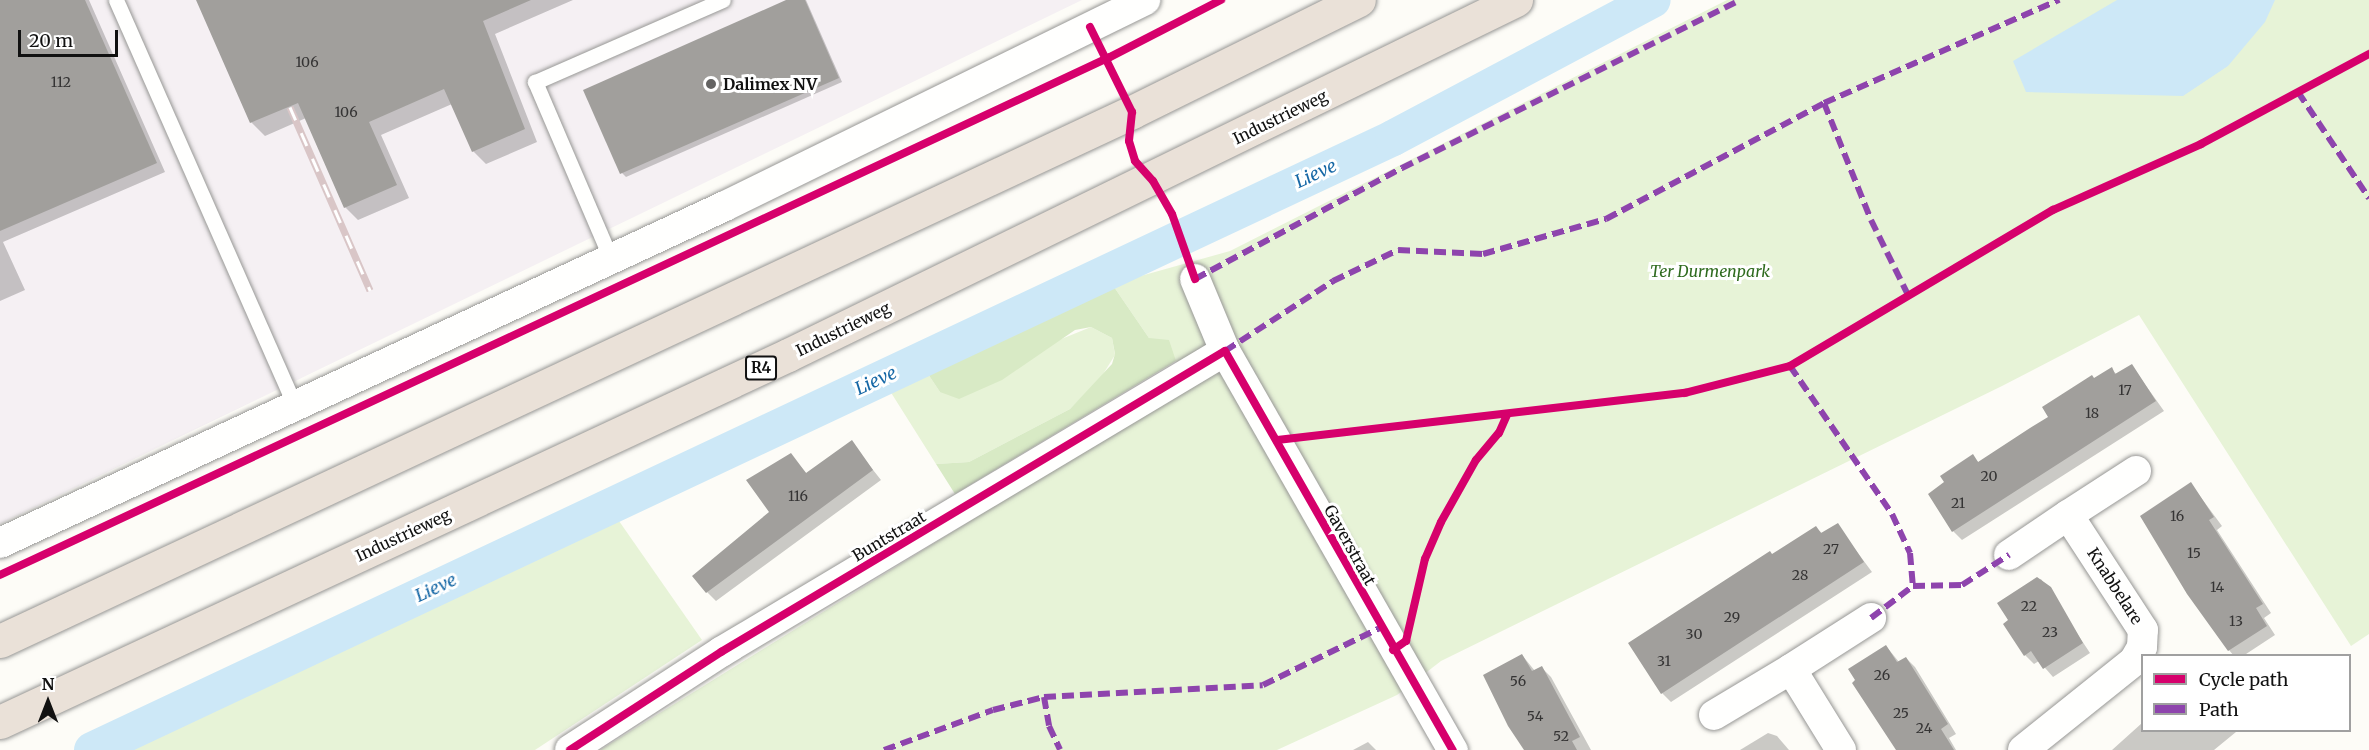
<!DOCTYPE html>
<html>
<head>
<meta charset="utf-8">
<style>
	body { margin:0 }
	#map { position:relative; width:2369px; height:750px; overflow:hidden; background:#fdfcf7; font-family:Merriweather,serif }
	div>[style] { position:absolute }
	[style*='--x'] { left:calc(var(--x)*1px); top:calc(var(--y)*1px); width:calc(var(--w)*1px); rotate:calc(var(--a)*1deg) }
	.industrial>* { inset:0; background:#f5f0f3 }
	.green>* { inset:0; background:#e7f3d7 }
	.forest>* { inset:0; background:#d8eac5 }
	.water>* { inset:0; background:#cde8f7 }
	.shadow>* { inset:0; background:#0003 }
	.canal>* { height:36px; margin:-18px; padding:0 18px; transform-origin:18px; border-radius:18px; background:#cde8f7 }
	.building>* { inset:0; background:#a19f9c }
	.roads { filter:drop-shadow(0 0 2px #979795) drop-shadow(0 0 2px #979795) }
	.lane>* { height:15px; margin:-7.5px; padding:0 7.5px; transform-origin:7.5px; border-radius:7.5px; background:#fffffe }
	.street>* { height:30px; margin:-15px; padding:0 15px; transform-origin:15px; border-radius:15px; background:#fffffe }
	.highway>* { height:33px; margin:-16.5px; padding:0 16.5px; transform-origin:16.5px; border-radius:16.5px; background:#eae1d8 }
	.rail>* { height:7px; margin-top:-3.5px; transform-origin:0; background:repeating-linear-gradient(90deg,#fff 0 14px,#d9c6c7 0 28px); box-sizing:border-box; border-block:2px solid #d9c6c7 }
	.quiet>* { height:6px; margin-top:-3px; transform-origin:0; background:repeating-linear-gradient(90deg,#8e44ad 0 12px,transparent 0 18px) }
	.cycleway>* { height:8px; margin:-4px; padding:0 4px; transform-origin:4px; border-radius:4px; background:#d6006c }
	.dots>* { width:16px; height:16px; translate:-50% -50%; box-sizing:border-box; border:3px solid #fff; border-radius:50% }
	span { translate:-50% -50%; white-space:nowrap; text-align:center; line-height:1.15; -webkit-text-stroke:6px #fff; paint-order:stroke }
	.number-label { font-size:14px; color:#353434 }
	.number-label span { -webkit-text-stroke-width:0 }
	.shield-label span { padding:2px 4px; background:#fff; border:2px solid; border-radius:4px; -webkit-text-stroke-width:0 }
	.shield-label { font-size:15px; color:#111; font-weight:700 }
	.poi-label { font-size:16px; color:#111; font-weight:700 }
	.left { translate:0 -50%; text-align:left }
	.street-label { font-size:16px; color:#111 }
	.park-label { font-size:16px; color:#2f6b1f; font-style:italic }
	.water-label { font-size:18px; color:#1768a6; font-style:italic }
	.legend { position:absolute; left:2141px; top:654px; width:210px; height:78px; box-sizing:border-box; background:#fff; border:2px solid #a0a0a0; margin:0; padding:8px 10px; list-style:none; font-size:18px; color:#111 }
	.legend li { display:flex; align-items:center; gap:12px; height:30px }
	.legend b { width:30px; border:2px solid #a0a0a0 }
	.north { position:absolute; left:18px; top:672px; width:60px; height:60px; -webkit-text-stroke:4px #fff; paint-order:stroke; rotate:0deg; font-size:16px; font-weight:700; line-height:24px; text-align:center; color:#111 }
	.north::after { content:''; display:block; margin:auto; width:21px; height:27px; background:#111; clip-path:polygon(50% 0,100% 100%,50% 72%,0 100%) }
	.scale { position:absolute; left:18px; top:30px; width:100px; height:27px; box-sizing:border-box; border:3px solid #111; border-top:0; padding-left:8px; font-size:18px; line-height:21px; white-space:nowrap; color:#111; -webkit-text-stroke:4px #fff; paint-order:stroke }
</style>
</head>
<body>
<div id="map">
	<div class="industrial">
		<i style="clip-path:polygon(0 0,1082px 0,0 524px)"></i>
	</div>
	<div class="green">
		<i style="clip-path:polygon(1727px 0,2369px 0,2369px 634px,2351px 646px,2139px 315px,2002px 386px,1441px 661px,1397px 695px,1277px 750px,600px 750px,1180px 391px,1176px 361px,1149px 338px,1112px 284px,1230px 251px)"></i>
		<i style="clip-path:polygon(1091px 327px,1112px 338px,1115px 355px,1100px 379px,1070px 409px,969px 462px,936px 464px,890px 391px,928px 374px,940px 392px,1026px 363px,1054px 342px)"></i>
		<i style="clip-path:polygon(619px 521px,702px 640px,535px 750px,127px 750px)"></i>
	</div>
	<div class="forest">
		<i style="clip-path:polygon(1112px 284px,1149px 338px,1169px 340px,1176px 361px,955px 494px,936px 464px,969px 462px,1070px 409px,1112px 364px,1115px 354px,1112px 338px,1091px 327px,1075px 330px,1002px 380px,959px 399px,940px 392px,928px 374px,1096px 288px)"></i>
	</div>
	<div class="water">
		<i style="clip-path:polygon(2117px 0,2275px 0,2265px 22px,2228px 66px,2183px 96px,2026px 92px,2013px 61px)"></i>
	</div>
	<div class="shadow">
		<i style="clip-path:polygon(0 0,89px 0,165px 172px,3px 242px,25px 290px,0 301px)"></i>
		<i style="clip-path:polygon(197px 0,573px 0,495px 34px,537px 142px,486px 164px,473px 151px,452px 104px,381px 135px,409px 198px,358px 220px,345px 207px,306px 118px,265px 136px,251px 122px)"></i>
		<i style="clip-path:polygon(790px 0,806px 0,842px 82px,626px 177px,622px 173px)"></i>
		<i style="clip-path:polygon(2132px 366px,2164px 411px,1962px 540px,1953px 531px,1973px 456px,1979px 463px,2050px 417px,2112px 369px,2117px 375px)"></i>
		<i style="clip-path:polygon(851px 442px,881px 480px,716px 601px,707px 592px,771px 512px,791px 455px,807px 474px)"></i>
		<i style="clip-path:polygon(2191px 484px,2222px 526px,2217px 530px,2271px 613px,2264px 618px,2275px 635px,2243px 656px,2234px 656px,2229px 650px)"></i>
		<i style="clip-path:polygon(1837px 525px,1872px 572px,1671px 702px,1662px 693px,1816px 528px,1823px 534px)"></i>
		<i style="clip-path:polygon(2041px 579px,2090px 653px,2053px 677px,2039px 661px,2034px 664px,2025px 655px,2000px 603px)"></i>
		<i style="clip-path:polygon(1886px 646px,1899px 662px,1906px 658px,1915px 667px,1956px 734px,1949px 738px,1956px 750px,1901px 750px)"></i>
		<i style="clip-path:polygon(1522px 655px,1535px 671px,1542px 668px,1551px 677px,1591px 750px,1541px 750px)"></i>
		<i style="clip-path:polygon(2142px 723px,2142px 730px,2236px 732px,2214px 750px,2112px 750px)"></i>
		<i style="clip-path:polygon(1768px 733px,1777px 736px,1789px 750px,1740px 750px)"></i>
		<i style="clip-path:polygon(1368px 742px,1376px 750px,1353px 750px)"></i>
	</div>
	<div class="canal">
		<i style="--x:92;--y:750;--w:1438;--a:-25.19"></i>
		<i style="--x:1393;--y:138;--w:294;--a:-28"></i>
	</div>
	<div class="building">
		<i style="clip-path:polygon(0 0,85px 0,157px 163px,0 231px)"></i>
		<i style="clip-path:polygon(196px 0,531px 0,483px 21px,525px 129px,472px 152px,444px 89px,369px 122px,397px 185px,344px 208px,298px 103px,250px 123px)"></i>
		<i style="clip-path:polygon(786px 0,805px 0,839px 78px,620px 174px,583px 90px)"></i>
		<i style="clip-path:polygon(2132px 364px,2156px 401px,1952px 532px,1928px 494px,1944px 482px,1940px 476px,1973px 454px,1978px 462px,2030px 428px,2048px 417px,2042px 407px,2092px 375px,2094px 378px,2112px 367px,2115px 374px)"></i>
		<i style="clip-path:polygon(852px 440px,873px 470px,706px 593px,692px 576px,769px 512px,746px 480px,791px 453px,806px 473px)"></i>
		<i style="clip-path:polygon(2191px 482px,2214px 517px,2209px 520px,2263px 604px,2256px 608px,2267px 626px,2228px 651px,2187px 594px,2140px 516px)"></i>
		<i style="clip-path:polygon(1838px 523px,1864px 562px,1661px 694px,1628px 643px,1770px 551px,1772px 554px,1816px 526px,1821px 533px)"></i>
		<i style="clip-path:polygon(2037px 577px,2051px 587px,2083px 643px,2043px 669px,2031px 651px,2024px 656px,2003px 624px,2008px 620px,1997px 603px)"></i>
		<i style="clip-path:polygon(1886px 645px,1897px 662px,1906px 657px,1948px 724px,1941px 729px,1954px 750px,1896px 750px,1852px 683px,1855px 680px,1848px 669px)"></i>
		<i style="clip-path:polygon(1522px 654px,1532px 671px,1542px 666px,1580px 737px,1572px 741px,1577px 750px,1524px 750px,1508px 726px,1483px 675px)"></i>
	</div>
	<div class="roads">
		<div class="lane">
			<i style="--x:116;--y:0;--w:443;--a:66.2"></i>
			<i style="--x:611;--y:259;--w:193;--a:-113.2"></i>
			<i style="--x:535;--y:82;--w:205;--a:-23.6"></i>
		</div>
		<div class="street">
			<i style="--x:1195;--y:279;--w:78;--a:67.4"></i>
			<i style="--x:1225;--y:351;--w:460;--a:60.3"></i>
			<i style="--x:0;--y:543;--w:799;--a:-24.93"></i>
			<i style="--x:725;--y:206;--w:468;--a:-26.1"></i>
			<i style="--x:2009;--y:555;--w:71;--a:-34.1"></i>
			<i style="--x:1714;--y:715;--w:90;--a:-30.9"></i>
			<i style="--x:570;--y:750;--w:180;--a:-33"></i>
			<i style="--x:721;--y:652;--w:587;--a:-30.85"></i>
			<i style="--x:1841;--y:750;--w:95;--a:-121.7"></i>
			<i style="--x:1791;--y:669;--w:95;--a:-32.5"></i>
			<i style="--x:2023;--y:750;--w:142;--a:-38.7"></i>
			<i style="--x:2134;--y:661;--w:16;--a:-60"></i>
			<i style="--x:2142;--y:647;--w:17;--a:-87"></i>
			<i style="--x:2143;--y:630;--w:137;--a:-123.1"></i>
			<i style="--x:2068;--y:515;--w:81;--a:-32.9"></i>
		</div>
		<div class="highway">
			<i style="--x:0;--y:641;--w:1250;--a:-25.05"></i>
			<i style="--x:1132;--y:112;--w:253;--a:-26.3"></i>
			<i style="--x:0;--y:722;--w:869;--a:-24.97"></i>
			<i style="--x:788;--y:355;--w:810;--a:-26"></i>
		</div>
	</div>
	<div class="rail">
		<i style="--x:290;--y:107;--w:200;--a:66.4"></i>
	</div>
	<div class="quiet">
		<i style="--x:2298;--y:92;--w:128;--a:56.2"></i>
		<i style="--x:1824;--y:103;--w:257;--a:-23.7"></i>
		<i style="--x:1195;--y:279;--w:235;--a:-28.2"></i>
		<i style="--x:1402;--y:168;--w:378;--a:-26.4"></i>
		<i style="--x:1225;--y:351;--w:129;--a:-32.9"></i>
		<i style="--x:1333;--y:281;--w:72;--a:-25.5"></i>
		<i style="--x:1398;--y:250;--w:85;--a:2.7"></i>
		<i style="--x:1483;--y:254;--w:128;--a:-15.9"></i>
		<i style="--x:1606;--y:219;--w:247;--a:-28"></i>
		<i style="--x:1824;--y:103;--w:126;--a:68.1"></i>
		<i style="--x:1871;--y:220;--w:86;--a:63.7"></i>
		<i style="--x:1790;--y:366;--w:180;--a:55.4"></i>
		<i style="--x:1892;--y:514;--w:43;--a:65.2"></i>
		<i style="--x:1910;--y:553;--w:33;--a:85"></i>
		<i style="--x:1871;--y:618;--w:53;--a:-37.3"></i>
		<i style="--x:1913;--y:586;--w:49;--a:-1.2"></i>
		<i style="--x:1962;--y:585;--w:56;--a:-32.6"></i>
		<i style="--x:1044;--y:697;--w:29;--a:80"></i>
		<i style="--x:1049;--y:726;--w:26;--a:65"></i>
		<i style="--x:884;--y:750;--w:116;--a:-20.2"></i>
		<i style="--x:993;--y:710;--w:53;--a:-14.3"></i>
		<i style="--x:1044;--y:697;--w:219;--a:-3.1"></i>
		<i style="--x:1263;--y:685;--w:130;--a:-26"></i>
	</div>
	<div class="cycleway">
		<i style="--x:1090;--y:27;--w:95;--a:63.7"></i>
		<i style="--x:1132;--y:112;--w:29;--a:96"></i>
		<i style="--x:1129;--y:141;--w:21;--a:73"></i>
		<i style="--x:1135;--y:161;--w:27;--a:48"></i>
		<i style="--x:1153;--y:181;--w:38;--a:60"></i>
		<i style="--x:1172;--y:214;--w:69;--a:70.5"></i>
		<i style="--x:1277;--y:440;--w:411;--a:-6.6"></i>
		<i style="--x:1685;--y:393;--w:108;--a:-14.4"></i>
		<i style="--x:1790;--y:366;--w:306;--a:-30.7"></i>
		<i style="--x:2053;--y:210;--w:162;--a:-24"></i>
		<i style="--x:2201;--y:144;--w:191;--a:-28.2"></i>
		<i style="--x:0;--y:575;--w:1225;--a:-25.02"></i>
		<i style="--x:1110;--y:57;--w:125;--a:-27.2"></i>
		<i style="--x:1393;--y:650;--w:16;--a:-35"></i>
		<i style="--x:1406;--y:641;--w:84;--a:-77"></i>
		<i style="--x:1425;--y:559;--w:40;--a:-66.6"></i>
		<i style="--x:1441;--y:522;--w:71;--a:-60.6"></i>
		<i style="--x:1476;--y:460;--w:35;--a:-50"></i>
		<i style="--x:1499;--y:433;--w:20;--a:-66"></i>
		<i style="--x:570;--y:750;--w:180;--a:-33"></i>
		<i style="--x:721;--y:652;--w:587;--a:-30.85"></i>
		<i style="--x:1225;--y:351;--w:460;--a:60.3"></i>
	</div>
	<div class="dots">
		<i style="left:711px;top:84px;background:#646362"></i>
	</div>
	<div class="number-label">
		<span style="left:307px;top:62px">106</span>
		<span style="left:61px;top:82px">112</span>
		<span style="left:346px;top:112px">106</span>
		<span style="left:2125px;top:390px">17</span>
		<span style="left:2092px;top:413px">18</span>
		<span style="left:1989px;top:476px">20</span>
		<span style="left:798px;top:496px">116</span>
		<span style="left:1958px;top:503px">21</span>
		<span style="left:2177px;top:516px">16</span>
		<span style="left:1831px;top:549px">27</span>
		<span style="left:2194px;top:553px">15</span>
		<span style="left:1800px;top:575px">28</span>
		<span style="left:2217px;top:587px">14</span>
		<span style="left:2029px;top:606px">22</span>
		<span style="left:1732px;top:617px">29</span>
		<span style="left:2236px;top:621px">13</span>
		<span style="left:2050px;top:632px">23</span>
		<span style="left:1694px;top:634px">30</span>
		<span style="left:1664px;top:661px">31</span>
		<span style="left:1882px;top:675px">26</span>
		<span style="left:1518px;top:681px">56</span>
		<span style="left:1901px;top:713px">25</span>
		<span style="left:1535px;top:716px">54</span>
		<span style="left:1924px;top:728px">24</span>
		<span style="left:1561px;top:736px">52</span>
	</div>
	<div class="shield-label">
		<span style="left:761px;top:368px">R4</span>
	</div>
	<div class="poi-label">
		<span class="left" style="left:723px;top:84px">Dalimex NV</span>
	</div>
	<div class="street-label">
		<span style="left:1280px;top:117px;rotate:-26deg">Industrieweg</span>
		<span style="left:843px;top:329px;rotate:-26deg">Industrieweg</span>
		<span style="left:403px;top:535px;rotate:-25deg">Industrieweg</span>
		<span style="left:889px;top:536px;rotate:-31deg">Buntstraat</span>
		<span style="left:1350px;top:545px;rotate:61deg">Gaverstraat</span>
		<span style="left:2115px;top:586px;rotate:57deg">Knabbelare</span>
	</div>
	<div class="park-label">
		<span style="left:1710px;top:271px">Ter Durmenpark</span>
	</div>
	<div class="water-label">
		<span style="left:1316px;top:174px;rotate:-25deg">Lieve</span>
		<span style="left:876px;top:381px;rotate:-25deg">Lieve</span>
		<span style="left:436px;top:588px;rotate:-25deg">Lieve</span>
	</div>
	<ul class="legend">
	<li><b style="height:8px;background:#d6006c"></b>Cycle path</li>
	<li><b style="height:8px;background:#8e44ad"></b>Path</li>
	</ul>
	<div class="north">N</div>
	<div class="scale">20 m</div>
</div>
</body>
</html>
